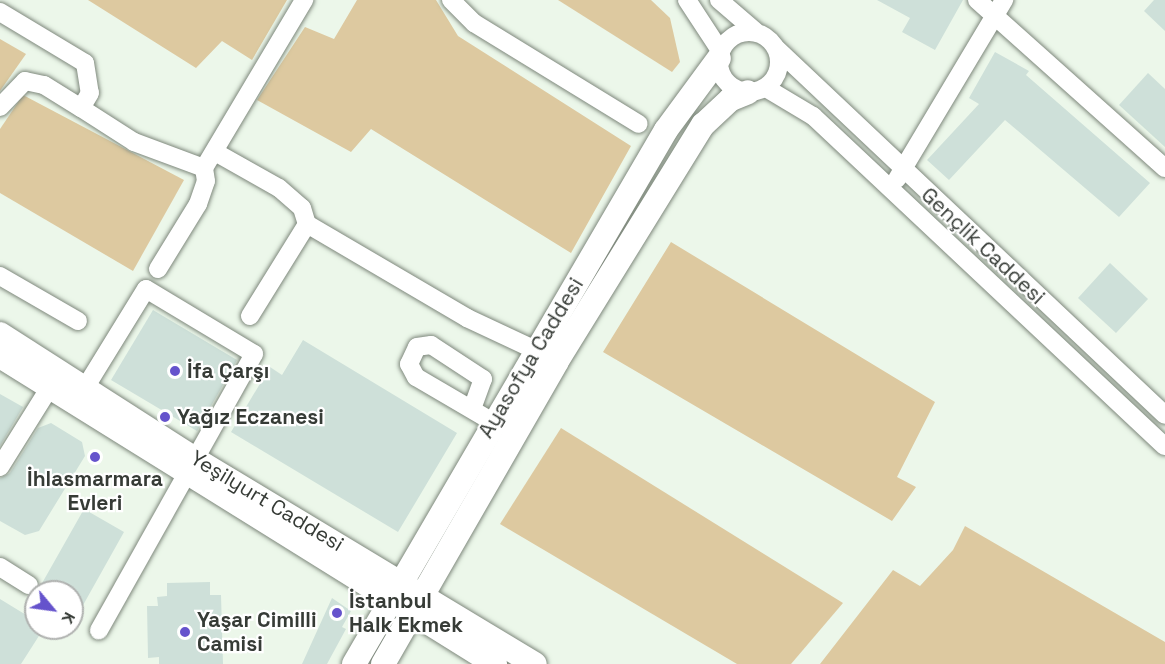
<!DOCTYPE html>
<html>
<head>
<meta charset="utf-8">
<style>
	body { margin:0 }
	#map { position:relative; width:1165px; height:664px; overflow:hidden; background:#ecf7ea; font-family:"Space Grotesk",sans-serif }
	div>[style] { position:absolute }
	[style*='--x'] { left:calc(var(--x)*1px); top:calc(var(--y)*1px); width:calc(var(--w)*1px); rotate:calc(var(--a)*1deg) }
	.green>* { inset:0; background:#ddc9a0 }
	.building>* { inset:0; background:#cee0d9 }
	.roads { filter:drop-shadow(0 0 2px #7e887c) drop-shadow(0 0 2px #7e887c) }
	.minor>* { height:18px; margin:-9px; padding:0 9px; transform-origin:9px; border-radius:9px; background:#fff }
	.minor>.ring { margin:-9px; padding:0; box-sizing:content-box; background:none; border:18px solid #fff; border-radius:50% }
	.major>* { height:24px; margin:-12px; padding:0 12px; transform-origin:12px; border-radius:12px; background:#fff }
	.dots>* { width:16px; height:16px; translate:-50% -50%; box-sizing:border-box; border:3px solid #fff; border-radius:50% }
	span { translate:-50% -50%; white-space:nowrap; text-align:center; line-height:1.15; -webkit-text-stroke:4.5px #fff; paint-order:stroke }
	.street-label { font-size:21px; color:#363b36 }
	.poi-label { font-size:21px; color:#363b36; font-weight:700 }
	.left { translate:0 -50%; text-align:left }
	.north { position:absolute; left:24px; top:580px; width:60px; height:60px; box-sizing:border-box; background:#fff; border:2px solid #afb1af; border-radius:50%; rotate:119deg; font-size:16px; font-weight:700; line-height:24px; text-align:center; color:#363b36 }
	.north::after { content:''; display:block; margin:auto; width:21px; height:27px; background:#6553cc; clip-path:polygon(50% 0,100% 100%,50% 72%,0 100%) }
</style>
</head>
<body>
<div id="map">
	<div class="green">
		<i style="clip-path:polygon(88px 0,287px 0,252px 60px,222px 41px,196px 68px)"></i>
		<i style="clip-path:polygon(357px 0,436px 0,458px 36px,631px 146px,571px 253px,371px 129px,351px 152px,257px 100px,305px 27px,334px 39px)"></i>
		<i style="clip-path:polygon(558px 0,651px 0,670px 18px,680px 62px,672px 72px)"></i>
		<i style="clip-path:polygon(0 39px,26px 54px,0 91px)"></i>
		<i style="clip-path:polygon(23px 95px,184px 180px,133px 271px,0 193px,0 129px)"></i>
		<i style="clip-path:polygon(671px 242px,935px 402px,897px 477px,916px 487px,892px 521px,603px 352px)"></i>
		<i style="clip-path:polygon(561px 428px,843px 603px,791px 664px,737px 664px,500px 524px)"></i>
		<i style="clip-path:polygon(965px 526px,1165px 642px,1165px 664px,820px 664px,893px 570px,920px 586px,953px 550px)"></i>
	</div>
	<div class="building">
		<i style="clip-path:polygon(877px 0,963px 0,935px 50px,902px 32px,910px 18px)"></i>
		<i style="clip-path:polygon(1154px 0,1165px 0,1165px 31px,1144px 11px)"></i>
		<i style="clip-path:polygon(995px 52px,1029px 71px,1026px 75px,1150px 183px,1119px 217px,1005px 120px,949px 180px,927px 160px,979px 104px,969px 98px)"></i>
		<i style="clip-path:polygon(1148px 73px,1165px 89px,1165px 147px,1119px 105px)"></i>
		<i style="clip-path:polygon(1110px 263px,1148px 299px,1116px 333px,1078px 298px)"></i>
		<i style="clip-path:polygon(153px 310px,237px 360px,197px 431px,111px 380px)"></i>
		<i style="clip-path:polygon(303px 340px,457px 433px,398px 532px,231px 432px,270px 367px,282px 375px)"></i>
		<i style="clip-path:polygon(0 394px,23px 407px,0 446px)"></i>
		<i style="clip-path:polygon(51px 423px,82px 442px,85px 456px,39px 531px,25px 535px,0 521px,0 478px,10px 473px,38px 428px)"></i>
		<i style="clip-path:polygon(84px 509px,124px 532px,82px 607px,72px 602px,72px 592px,41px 585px)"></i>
		<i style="clip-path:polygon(210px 582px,210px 595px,221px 595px,223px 664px,159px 664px,159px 657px,148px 658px,147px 606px,158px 606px,157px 597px,167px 596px,167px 583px)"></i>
		<i style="clip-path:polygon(332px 598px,351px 611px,342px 627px,346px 629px,327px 664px,302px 664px)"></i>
		<i style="clip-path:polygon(0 599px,36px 621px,36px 628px,44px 628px,21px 664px,0 664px)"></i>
	</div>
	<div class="roads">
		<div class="minor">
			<i style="--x:451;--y:0;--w:33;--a:45"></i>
			<i style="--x:474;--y:23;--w:193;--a:31.5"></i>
			<i style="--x:687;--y:0;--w:62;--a:56.8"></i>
			<i style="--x:719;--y:0;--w:48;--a:40.7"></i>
			<i style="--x:977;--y:0;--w:252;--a:41.8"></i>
			<i style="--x:0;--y:12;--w:99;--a:31"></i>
			<i style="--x:85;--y:63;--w:30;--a:81"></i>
			<i style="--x:90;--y:93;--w:17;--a:121"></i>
			<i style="--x:81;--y:108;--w:63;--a:32.7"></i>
			<i style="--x:134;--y:142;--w:75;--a:20.4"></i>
			<i class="ring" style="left:719px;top:32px;width:42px;height:42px"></i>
			<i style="--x:777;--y:49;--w:533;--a:43.33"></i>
			<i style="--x:766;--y:88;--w:55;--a:30.8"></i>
			<i style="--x:813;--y:116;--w:482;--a:43.2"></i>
			<i style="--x:0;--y:107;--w:36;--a:-46"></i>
			<i style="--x:25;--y:81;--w:19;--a:12"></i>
			<i style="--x:44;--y:85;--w:44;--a:31.9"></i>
			<i style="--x:215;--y:152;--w:73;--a:29.4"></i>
			<i style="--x:279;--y:188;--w:30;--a:41"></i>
			<i style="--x:302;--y:208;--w:17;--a:73"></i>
			<i style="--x:307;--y:224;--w:186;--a:30.4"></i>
			<i style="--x:467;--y:318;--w:89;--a:25.1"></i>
			<i style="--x:897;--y:179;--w:209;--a:-59.1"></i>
			<i style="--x:158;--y:269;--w:76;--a:-58.4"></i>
			<i style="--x:198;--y:204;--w:24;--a:-71"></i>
			<i style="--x:206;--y:181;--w:13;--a:-99"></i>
			<i style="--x:204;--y:168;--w:196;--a:-59.2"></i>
			<i style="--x:0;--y:276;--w:90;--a:30"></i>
			<i style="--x:250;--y:316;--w:108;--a:-58.2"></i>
			<i style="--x:85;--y:388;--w:116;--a:-58.4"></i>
			<i style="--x:146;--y:289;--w:126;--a:31"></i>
			<i style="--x:254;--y:354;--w:317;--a:119.3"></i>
			<i style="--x:472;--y:409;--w:32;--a:-70"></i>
			<i style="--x:483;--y:379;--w:62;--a:-146.8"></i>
			<i style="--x:431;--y:345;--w:14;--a:172"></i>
			<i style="--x:417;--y:347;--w:19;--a:115"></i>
			<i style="--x:409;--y:364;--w:15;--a:62"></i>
			<i style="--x:416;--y:377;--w:89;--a:30.3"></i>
			<i style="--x:0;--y:467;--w:94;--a:-58"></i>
			<i style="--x:0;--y:567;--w:34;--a:32"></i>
		</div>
		<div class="major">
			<i style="--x:0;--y:334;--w:229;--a:32.7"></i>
			<i style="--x:193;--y:458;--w:399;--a:31.1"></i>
			<i style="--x:0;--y:356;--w:583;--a:31.89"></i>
			<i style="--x:354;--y:664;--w:618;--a:-59.7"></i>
			<i style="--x:666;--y:130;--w:89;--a:-53.6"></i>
			<i style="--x:383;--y:664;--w:349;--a:-60.1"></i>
			<i style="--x:557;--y:361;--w:278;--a:-58.3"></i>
			<i style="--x:703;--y:125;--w:38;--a:-43"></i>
			<i style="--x:731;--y:99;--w:18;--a:-22"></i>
		</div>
	</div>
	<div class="dots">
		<i style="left:175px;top:371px;background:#6553cc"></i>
		<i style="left:165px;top:417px;background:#6553cc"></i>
		<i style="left:95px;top:457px;background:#6553cc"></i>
		<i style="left:337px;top:613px;background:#6553cc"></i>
		<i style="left:185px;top:632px;background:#6553cc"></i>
	</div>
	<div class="street-label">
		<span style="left:983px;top:246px;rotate:43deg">Gençlik Caddesi</span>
		<span style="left:531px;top:358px;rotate:-59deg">Ayasofya Caddesi</span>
		<span style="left:267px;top:501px;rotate:31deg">Yeşilyurt Caddesi</span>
	</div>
	<div class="poi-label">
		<span class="left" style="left:187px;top:371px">İfa Çarşı</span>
		<span class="left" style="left:177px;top:417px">Yağız Eczanesi</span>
		<span style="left:95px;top:491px">İhlasmarmara<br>Evleri</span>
		<span class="left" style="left:349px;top:613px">İstanbul<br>Halk Ekmek</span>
		<span class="left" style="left:197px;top:632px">Yaşar Cimilli<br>Camisi</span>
	</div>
	<div class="north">K</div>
</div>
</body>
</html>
